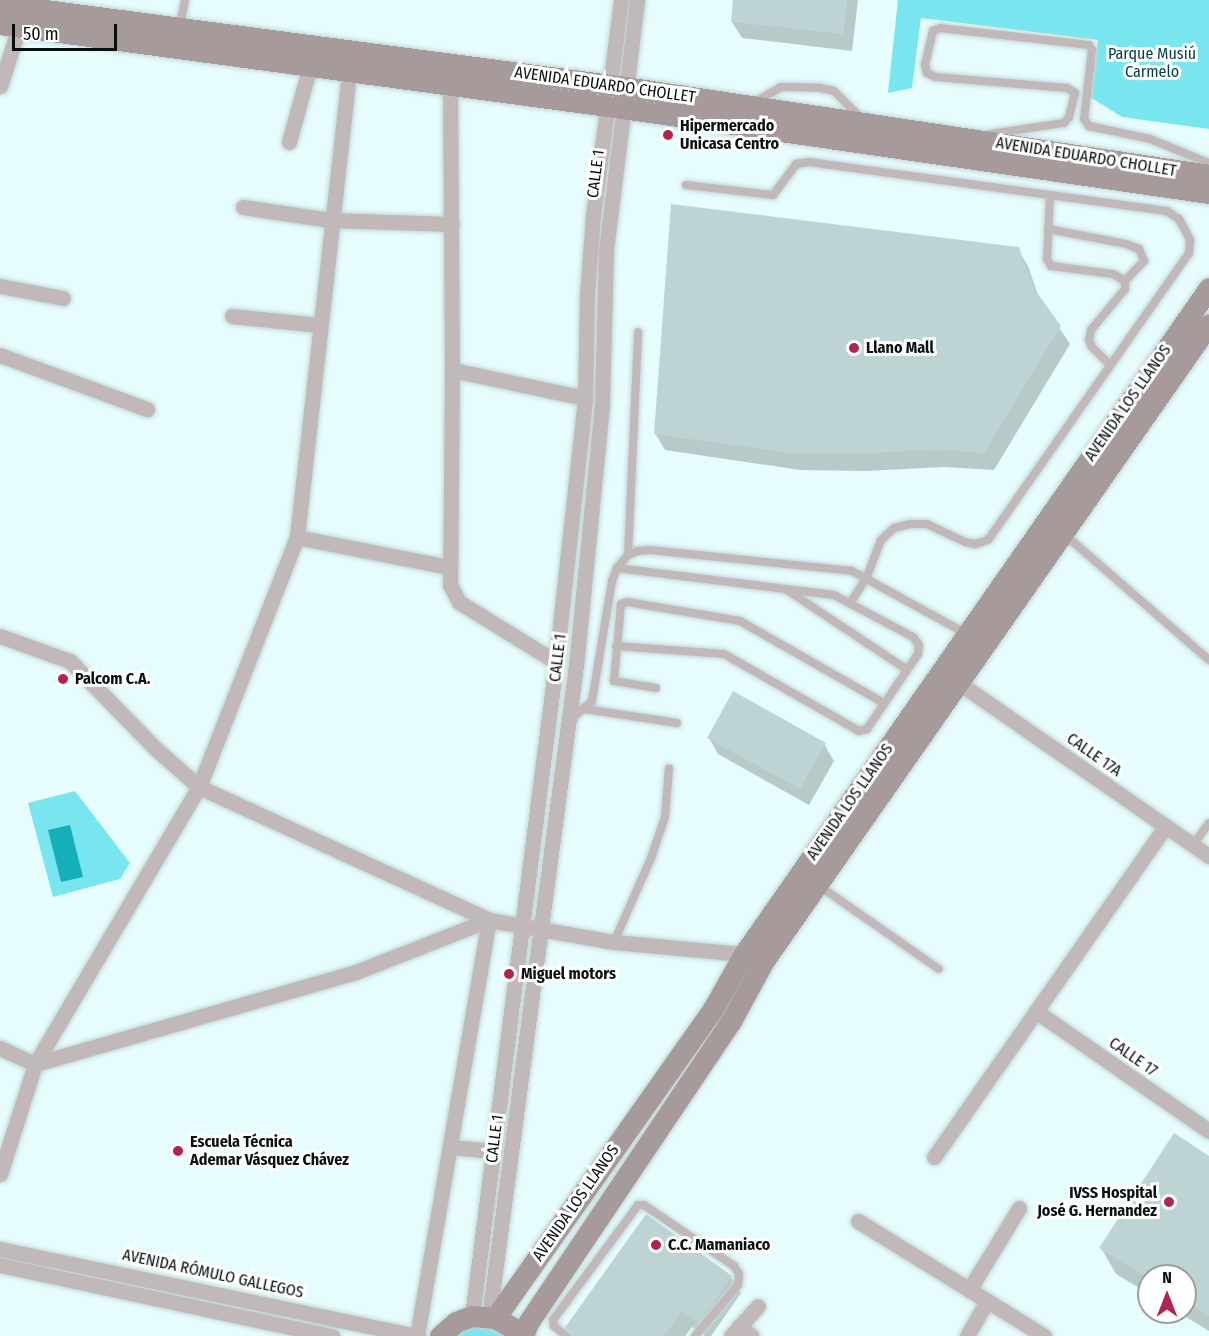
<!DOCTYPE html>
<html>
<head>
<meta charset="utf-8">
<style>
	body { margin:0 }
	#map { position:relative; width:1209px; height:1336px; overflow:hidden; background:#e7fcfd; font-family:"Fira Sans Condensed",sans-serif }
	div>[style] { position:absolute }
	[style*='--x'] { left:calc(var(--x)*1px); top:calc(var(--y)*1px); width:calc(var(--w)*1px); rotate:calc(var(--a)*1deg) }
	.green>* { inset:0; background:#79e6ef }
	.water>* { inset:0; background:#15afb9 }
	.shadow>* { inset:0; background:#0003 }
	.building>* { inset:0; background:#bed3d4 }
	.roads { filter:drop-shadow(0 0 2px #c3d6d7) drop-shadow(0 0 2px #c3d6d7) }
	.lane>* { height:8px; margin:-4px; padding:0 4px; transform-origin:4px; border-radius:4px; background:#c1b8b9 }
	.street>* { height:15px; margin:-7.5px; padding:0 7.5px; transform-origin:7.5px; border-radius:7.5px; background:#c1b8b9 }
	.secondary>* { height:21px; margin:-10.5px; padding:0 10.5px; transform-origin:10.5px; border-radius:10.5px; background:#a69a9b }
	.dots>* { width:16px; height:16px; translate:-50% -50%; box-sizing:border-box; border:3px solid #fff; border-radius:50% }
	span { translate:-50% -50%; white-space:nowrap; text-align:center; line-height:1.15; -webkit-text-stroke:6px #fff; paint-order:stroke }
	.park-label { font-size:16px; color:#003f44 }
	.street-label { font-size:16px; color:#091010 }
	.poi-label { font-size:16px; color:#091010; font-weight:700 }
	.left { translate:0 -50%; text-align:left }
	.right { translate:-100% -50%; text-align:right }
	.north { position:absolute; left:1137px; top:1264px; width:60px; height:60px; box-sizing:border-box; background:#fff; border:2px solid #9d9f9f; border-radius:50%; rotate:0deg; font-size:16px; font-weight:700; line-height:24px; text-align:center; color:#091010 }
	.north::after { content:''; display:block; margin:auto; width:21px; height:27px; background:#b4234e; clip-path:polygon(50% 0,100% 100%,50% 72%,0 100%) }
	.scale { position:absolute; left:12px; top:24px; width:105px; height:27px; box-sizing:border-box; border:3px solid #091010; border-top:0; padding-left:8px; font-size:18px; line-height:21px; white-space:nowrap; color:#091010; -webkit-text-stroke:4px #fff; paint-order:stroke }
</style>
</head>
<body>
<div id="map">
	<div class="green">
		<i style="clip-path:polygon(898px 0,1209px 0,1209px 129px,1122px 117px,1090px 97px,1098px 40px,921px 18px,912px 88px,888px 93px)"></i>
		<i style="clip-path:polygon(75px 791px,130px 863px,120px 879px,53px 897px,28px 803px)"></i>
		<i style="clip-path:polygon(475px 1325px,488px 1326px,507px 1336px,452px 1336px,462px 1329px)"></i>
	</div>
	<div class="water">
		<i style="clip-path:polygon(70px 825px,83px 877px,61px 882px,48px 830px)"></i>
	</div>
	<div class="shadow">
		<i style="clip-path:polygon(735px 0,858px 0,852px 51px,742px 38px,732px 22px)"></i>
		<i style="clip-path:polygon(1018px 249px,1028px 266px,1039px 298px,1070px 344px,994px 470px,944px 467px,866px 471px,800px 470px,665px 450px,655px 433px)"></i>
		<i style="clip-path:polygon(709px 738px,824px 744px,834px 761px,809px 805px,718px 754px)"></i>
		<i style="clip-path:polygon(1209px 1158px,1209px 1331px,1178px 1312px,1185px 1312px,1185px 1276px,1149px 1276px,1149px 1294px,1116px 1274px,1101px 1248px)"></i>
		<i style="clip-path:polygon(731px 1277px,741px 1293px,711px 1336px,705px 1336px,692px 1327px,685px 1336px,570px 1336px,566px 1329px)"></i>
	</div>
	<div class="building">
		<i style="clip-path:polygon(733px 0,847px 0,843px 34px,731px 22px)"></i>
		<i style="clip-path:polygon(671px 204px,1019px 247px,1033px 287px,1061px 326px,984px 453px,934px 450px,855px 454px,789px 453px,654px 434px)"></i>
		<i style="clip-path:polygon(733px 691px,826px 743px,800px 789px,707px 738px)"></i>
		<i style="clip-path:polygon(1174px 1133px,1209px 1156px,1209px 1316px,1185px 1301px,1185px 1276px,1149px 1276px,1149px 1279px,1099px 1248px)"></i>
		<i style="clip-path:polygon(646px 1214px,732px 1276px,699px 1323px,682px 1311px,664px 1336px,574px 1336px,564px 1329px)"></i>
	</div>
	<div class="roads">
		<div class="lane">
			<i style="--x:180;--y:26;--w:26;--a:-79"></i>
			<i style="--x:755;--y:102;--w:30;--a:-30"></i>
			<i style="--x:781;--y:87;--w:39;--a:1"></i>
			<i style="--x:820;--y:88;--w:14;--a:12"></i>
			<i style="--x:834;--y:91;--w:37;--a:45"></i>
			<i style="--x:990;--y:134;--w:75;--a:-8.5"></i>
			<i style="--x:1064;--y:123;--w:8;--a:-50"></i>
			<i style="--x:1069;--y:117;--w:25;--a:-76"></i>
			<i style="--x:1075;--y:93;--w:9;--a:-148"></i>
			<i style="--x:1067;--y:88;--w:132;--a:-175.2"></i>
			<i style="--x:935;--y:77;--w:9;--a:-153"></i>
			<i style="--x:927;--y:73;--w:8;--a:-104"></i>
			<i style="--x:925;--y:65;--w:35;--a:-77"></i>
			<i style="--x:933;--y:31;--w:8;--a:-23"></i>
			<i style="--x:940;--y:28;--w:150;--a:6.5"></i>
			<i style="--x:1089;--y:45;--w:6;--a:59"></i>
			<i style="--x:1092;--y:50;--w:69;--a:96.6"></i>
			<i style="--x:1084;--y:119;--w:9;--a:54"></i>
			<i style="--x:1089;--y:126;--w:62;--a:12"></i>
			<i style="--x:1150;--y:139;--w:64;--a:22.1"></i>
			<i style="--x:686;--y:185;--w:88;--a:6.6"></i>
			<i style="--x:773;--y:195;--w:39;--a:-53"></i>
			<i style="--x:796;--y:164;--w:13;--a:-9"></i>
			<i style="--x:809;--y:162;--w:361;--a:7.8"></i>
			<i style="--x:1167;--y:211;--w:14;--a:34"></i>
			<i style="--x:1179;--y:219;--w:24;--a:62"></i>
			<i style="--x:1190;--y:240;--w:13;--a:94"></i>
			<i style="--x:1189;--y:253;--w:350;--a:125"></i>
			<i style="--x:988;--y:540;--w:14;--a:163"></i>
			<i style="--x:975;--y:544;--w:10;--a:-169"></i>
			<i style="--x:965;--y:542;--w:42;--a:-154.7"></i>
			<i style="--x:927;--y:524;--w:17;--a:180"></i>
			<i style="--x:910;--y:524;--w:16;--a:166"></i>
			<i style="--x:894;--y:528;--w:18;--a:137"></i>
			<i style="--x:881;--y:540;--w:40;--a:111"></i>
			<i style="--x:867;--y:577;--w:31;--a:123"></i>
			<i style="--x:1050;--y:196;--w:63;--a:92.7"></i>
			<i style="--x:1047;--y:259;--w:8;--a:60"></i>
			<i style="--x:1051;--y:266;--w:63;--a:7.4"></i>
			<i style="--x:1113;--y:274;--w:14;--a:30"></i>
			<i style="--x:1125;--y:281;--w:8;--a:90"></i>
			<i style="--x:1125;--y:289;--w:53;--a:129.7"></i>
			<i style="--x:1091;--y:330;--w:10;--a:101"></i>
			<i style="--x:1089;--y:340;--w:8;--a:67"></i>
			<i style="--x:1092;--y:347;--w:25;--a:45"></i>
			<i style="--x:1048;--y:229;--w:79;--a:10.9"></i>
			<i style="--x:1126;--y:244;--w:14;--a:21"></i>
			<i style="--x:1139;--y:249;--w:13;--a:67"></i>
			<i style="--x:1144;--y:261;--w:28;--a:134"></i>
			<i style="--x:1064;--y:534;--w:192;--a:41"></i>
			<i style="--x:628;--y:555;--w:223;--a:-87.4"></i>
			<i style="--x:787;--y:590;--w:143;--a:33.6"></i>
			<i style="--x:616;--y:646;--w:108;--a:4.2"></i>
			<i style="--x:724;--y:654;--w:155;--a:29.7"></i>
			<i style="--x:859;--y:731;--w:8;--a:-14"></i>
			<i style="--x:867;--y:729;--w:91;--a:-55.8"></i>
			<i style="--x:918;--y:654;--w:9;--a:-84"></i>
			<i style="--x:919;--y:645;--w:10;--a:-127"></i>
			<i style="--x:913;--y:637;--w:89;--a:-152"></i>
			<i style="--x:834;--y:595;--w:219;--a:-172.9"></i>
			<i style="--x:656;--y:688;--w:43;--a:-170.5"></i>
			<i style="--x:614;--y:681;--w:77;--a:-84.8"></i>
			<i style="--x:621;--y:604;--w:6;--a:-18"></i>
			<i style="--x:627;--y:602;--w:115;--a:9.5"></i>
			<i style="--x:740;--y:621;--w:166;--a:29.7"></i>
			<i style="--x:585;--y:709;--w:93;--a:8.7"></i>
			<i style="--x:569;--y:721;--w:30;--a:-41"></i>
			<i style="--x:592;--y:701;--w:122;--a:-80.5"></i>
			<i style="--x:612;--y:581;--w:14;--a:-69"></i>
			<i style="--x:617;--y:568;--w:17;--a:-50"></i>
			<i style="--x:628;--y:555;--w:11;--a:-22"></i>
			<i style="--x:638;--y:551;--w:12;--a:-5"></i>
			<i style="--x:650;--y:550;--w:203;--a:5.9"></i>
			<i style="--x:852;--y:571;--w:131;--a:28.7"></i>
			<i style="--x:1193;--y:845;--w:27;--a:-54"></i>
			<i style="--x:818;--y:885;--w:147;--a:34.8"></i>
			<i style="--x:614;--y:942;--w:92;--a:-66.2"></i>
			<i style="--x:651;--y:858;--w:43;--a:-71.1"></i>
			<i style="--x:665;--y:817;--w:49;--a:-85.3"></i>
			<i style="--x:566;--y:1336;--w:16;--a:-140"></i>
			<i style="--x:554;--y:1326;--w:6;--a:-99"></i>
			<i style="--x:553;--y:1320;--w:143;--a:-53.5"></i>
			<i style="--x:638;--y:1205;--w:6;--a:0"></i>
			<i style="--x:644;--y:1205;--w:109;--a:34.1"></i>
			<i style="--x:734;--y:1266;--w:9;--a:58"></i>
			<i style="--x:739;--y:1274;--w:11;--a:95"></i>
			<i style="--x:738;--y:1285;--w:67;--a:130.1"></i>
		</div>
		<div class="street">
			<i style="--x:450;--y:85;--w:285;--a:89.6"></i>
			<i style="--x:452;--y:370;--w:215;--a:90.5"></i>
			<i style="--x:450;--y:585;--w:19;--a:62"></i>
			<i style="--x:459;--y:602;--w:114;--a:31.7"></i>
			<i style="--x:0;--y:86;--w:62;--a:-72.1"></i>
			<i style="--x:289;--y:142;--w:79;--a:-74.6"></i>
			<i style="--x:243;--y:207;--w:88;--a:8.5"></i>
			<i style="--x:330;--y:220;--w:122;--a:1.9"></i>
			<i style="--x:0;--y:286;--w:64;--a:10.8"></i>
			<i style="--x:232;--y:316;--w:87;--a:5.9"></i>
			<i style="--x:0;--y:355;--w:157;--a:20.2"></i>
			<i style="--x:452;--y:370;--w:136;--a:11.9"></i>
			<i style="--x:297;--y:537;--w:154;--a:11.2"></i>
			<i style="--x:0;--y:636;--w:74;--a:19.7"></i>
			<i style="--x:70;--y:661;--w:123;--a:45.7"></i>
			<i style="--x:156;--y:749;--w:57;--a:41.5"></i>
			<i style="--x:199;--y:787;--w:319;--a:24.6"></i>
			<i style="--x:489;--y:920;--w:127;--a:10"></i>
			<i style="--x:614;--y:942;--w:131;--a:5.3"></i>
			<i style="--x:744;--y:954;--w:9;--a:21"></i>
			<i style="--x:959;--y:683;--w:304;--a:34.7"></i>
			<i style="--x:1037;--y:1012;--w:209;--a:34.7"></i>
			<i style="--x:0;--y:1048;--w:38;--a:25"></i>
			<i style="--x:35;--y:1064;--w:334;--a:-16"></i>
			<i style="--x:356;--y:972;--w:143;--a:-21.4"></i>
			<i style="--x:451;--y:1147;--w:43;--a:5.3"></i>
			<i style="--x:934;--y:1157;--w:404;--a:-55"></i>
			<i style="--x:0;--y:1174;--w:115;--a:-72.3"></i>
			<i style="--x:35;--y:1064;--w:322;--a:-59.4"></i>
			<i style="--x:199;--y:787;--w:269;--a:-68.6"></i>
			<i style="--x:297;--y:537;--w:479;--a:-83.6"></i>
			<i style="--x:858;--y:1221;--w:219;--a:31.7"></i>
			<i style="--x:0;--y:1249;--w:427;--a:11.8"></i>
			<i style="--x:0;--y:1265;--w:340;--a:12.1"></i>
			<i style="--x:969;--y:1290;--w:96;--a:-58.6"></i>
			<i style="--x:472;--y:1316;--w:659;--a:-82.68"></i>
			<i style="--x:556;--y:662;--w:266;--a:-83.7"></i>
			<i style="--x:585;--y:398;--w:104;--a:-88.9"></i>
			<i style="--x:587;--y:294;--w:78;--a:-85.6"></i>
			<i style="--x:593;--y:216;--w:218;--a:-82.6"></i>
			<i style="--x:489;--y:1317;--w:657;--a:-82.39"></i>
			<i style="--x:576;--y:666;--w:263;--a:-84.3"></i>
			<i style="--x:602;--y:404;--w:154;--a:-88.5"></i>
			<i style="--x:606;--y:250;--w:252;--a:-82.9"></i>
			<i style="--x:739;--y:1326;--w:16;--a:38"></i>
			<i style="--x:417;--y:1336;--w:422;--a:-80.2"></i>
			<i style="--x:731;--y:1336;--w:40;--a:-48"></i>
			<i style="--x:967;--y:1336;--w:40;--a:-60.3"></i>
		</div>
		<div class="secondary">
			<i style="--x:0;--y:4;--w:630;--a:7.56"></i>
			<i style="--x:625;--y:87;--w:591;--a:8.57"></i>
			<i style="--x:0;--y:24;--w:628;--a:7.69"></i>
			<i style="--x:622;--y:108;--w:593;--a:8.24"></i>
			<i style="--x:495;--y:1318;--w:378;--a:-54.8"></i>
			<i style="--x:713;--y:1009;--w:63;--a:-60.6"></i>
			<i style="--x:744;--y:954;--w:812;--a:-55.08"></i>
			<i style="--x:440;--y:1336;--w:21;--a:-41"></i>
			<i style="--x:456;--y:1322;--w:17;--a:-21"></i>
			<i style="--x:472;--y:1316;--w:23;--a:5"></i>
			<i style="--x:495;--y:1318;--w:18;--a:29"></i>
			<i style="--x:511;--y:1327;--w:12;--a:48"></i>
			<i style="--x:523;--y:1336;--w:14;--a:-69"></i>
			<i style="--x:528;--y:1323;--w:364;--a:-56.1"></i>
			<i style="--x:731;--y:1021;--w:67;--a:-61.5"></i>
			<i style="--x:763;--y:962;--w:778;--a:-55.04"></i>
		</div>
	</div>
	<div class="dots">
		<i style="left:668px;top:135px;background:#b4234e"></i>
		<i style="left:854px;top:348px;background:#b4234e"></i>
		<i style="left:63px;top:679px;background:#b4234e"></i>
		<i style="left:509px;top:974px;background:#b4234e"></i>
		<i style="left:178px;top:1151px;background:#b4234e"></i>
		<i style="left:1169px;top:1202px;background:#b4234e"></i>
		<i style="left:656px;top:1245px;background:#b4234e"></i>
	</div>
	<div class="park-label">
		<span style="left:1152px;top:63px">Parque Musiú<br>Carmelo</span>
	</div>
	<div class="street-label">
		<span style="left:605px;top:85px;rotate:8deg">AVENIDA EDUARDO CHOLLET</span>
		<span style="left:1086px;top:157px;rotate:9deg">AVENIDA EDUARDO CHOLLET</span>
		<span style="left:596px;top:174px;rotate:-83deg">CALLE 1</span>
		<span style="left:1128px;top:403px;rotate:-55deg">AVENIDA LOS LLANOS</span>
		<span style="left:558px;top:658px;rotate:-83deg">CALLE 1</span>
		<span style="left:1094px;top:755px;rotate:35deg">CALLE 17A</span>
		<span style="left:850px;top:802px;rotate:-55deg">AVENIDA LOS LLANOS</span>
		<span style="left:1133px;top:1057px;rotate:35deg">CALLE 17</span>
		<span style="left:495px;top:1139px;rotate:-83deg">CALLE 1</span>
		<span style="left:576px;top:1203px;rotate:-55deg">AVENIDA LOS LLANOS</span>
		<span style="left:213px;top:1274px;rotate:12deg">AVENIDA RÓMULO GALLEGOS</span>
	</div>
	<div class="poi-label">
		<span class="left" style="left:680px;top:135px">Hipermercado<br>Unicasa Centro</span>
		<span class="left" style="left:866px;top:348px">Llano Mall</span>
		<span class="left" style="left:75px;top:679px">Palcom C.A.</span>
		<span class="left" style="left:521px;top:974px">Miguel motors</span>
		<span class="left" style="left:190px;top:1151px">Escuela Técnica<br>Ademar Vásquez Chávez</span>
		<span class="right" style="left:1157px;top:1202px">IVSS Hospital<br>José G. Hernandez</span>
		<span class="left" style="left:668px;top:1245px">C.C. Mamaniaco</span>
	</div>
	<div class="north">N</div>
	<div class="scale">50 m</div>
</div>
</body>
</html>
